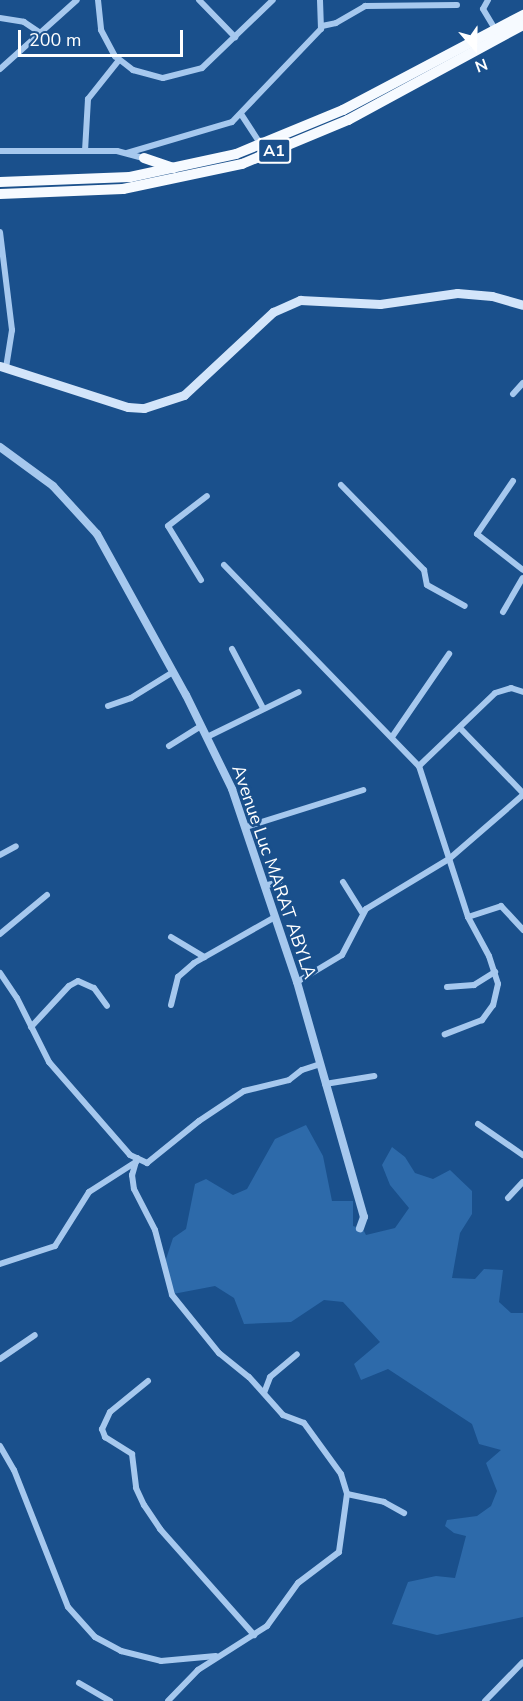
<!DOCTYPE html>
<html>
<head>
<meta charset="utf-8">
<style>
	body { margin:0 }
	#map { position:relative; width:523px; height:1701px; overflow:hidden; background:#1a508c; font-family:"Nunito Sans",sans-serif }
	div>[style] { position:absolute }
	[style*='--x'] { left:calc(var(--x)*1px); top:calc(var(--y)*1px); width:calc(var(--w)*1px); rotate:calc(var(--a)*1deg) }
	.green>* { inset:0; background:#2d6aaa }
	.minor>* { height:6px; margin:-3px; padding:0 3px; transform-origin:3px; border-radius:3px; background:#a6c8ee }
	.tertiary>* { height:8px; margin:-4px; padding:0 4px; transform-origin:4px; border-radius:4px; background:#a6c8ee }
	.secondary>* { height:9px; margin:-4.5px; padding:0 4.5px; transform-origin:4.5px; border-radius:4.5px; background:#d3e5fa }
	.trunk>* { height:10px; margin:-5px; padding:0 5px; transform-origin:5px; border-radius:5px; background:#f6faff }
	span { translate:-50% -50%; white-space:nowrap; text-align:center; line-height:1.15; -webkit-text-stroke:5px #1a508c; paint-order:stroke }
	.shield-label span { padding:2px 4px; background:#1a508c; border:2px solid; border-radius:4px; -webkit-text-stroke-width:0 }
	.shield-label { font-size:16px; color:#fff; font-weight:700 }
	.street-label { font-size:18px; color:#fff }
	.north { position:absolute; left:445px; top:18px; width:60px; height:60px; -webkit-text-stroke:4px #1a508c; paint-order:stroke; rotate:160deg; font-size:16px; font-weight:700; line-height:24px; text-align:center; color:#fff }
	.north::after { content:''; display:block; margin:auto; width:21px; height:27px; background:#fff; clip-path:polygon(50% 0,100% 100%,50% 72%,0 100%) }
	.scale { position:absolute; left:18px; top:30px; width:165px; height:27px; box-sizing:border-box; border:3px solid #fff; border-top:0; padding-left:8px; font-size:18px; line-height:21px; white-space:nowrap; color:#fff; -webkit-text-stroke:4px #1a508c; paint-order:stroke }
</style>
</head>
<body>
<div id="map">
	<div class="green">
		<i style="clip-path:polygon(306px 1125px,323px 1156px,332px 1201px,353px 1201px,353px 1226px,363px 1229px,366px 1235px,395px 1228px,409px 1208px,390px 1185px,382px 1165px,392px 1147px,405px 1157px,415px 1173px,433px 1179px,450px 1170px,472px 1191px,472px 1214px,460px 1233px,452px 1278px,475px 1279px,484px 1269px,503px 1270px,499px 1302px,511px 1313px,523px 1313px,523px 1617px,437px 1635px,392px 1624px,408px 1582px,436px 1576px,455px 1578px,466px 1536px,454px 1533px,445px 1526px,447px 1520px,477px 1516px,491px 1506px,497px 1491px,486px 1463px,501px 1450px,479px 1444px,472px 1424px,388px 1369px,361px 1380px,354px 1364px,380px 1342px,343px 1302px,324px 1300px,291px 1322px,244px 1324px,234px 1298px,215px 1286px,173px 1294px,165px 1262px,173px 1238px,186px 1229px,195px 1184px,206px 1179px,233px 1195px,247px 1189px,275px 1139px)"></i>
	</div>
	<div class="minor">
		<i style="--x:98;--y:0;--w:30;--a:84"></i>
		<i style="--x:101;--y:30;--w:30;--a:62"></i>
		<i style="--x:115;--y:56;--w:23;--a:38"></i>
		<i style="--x:133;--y:70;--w:31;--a:15"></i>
		<i style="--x:163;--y:78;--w:40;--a:-14.4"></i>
		<i style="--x:202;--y:68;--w:98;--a:-43.8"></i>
		<i style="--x:199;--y:0;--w:52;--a:45.8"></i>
		<i style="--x:488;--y:0;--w:10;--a:119"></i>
		<i style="--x:483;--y:9;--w:23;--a:59"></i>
		<i style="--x:0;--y:18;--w:24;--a:9"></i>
		<i style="--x:24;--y:22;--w:22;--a:34"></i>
		<i style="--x:322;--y:26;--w:14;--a:-12"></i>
		<i style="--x:336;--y:23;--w:34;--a:-30"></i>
		<i style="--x:365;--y:6;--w:92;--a:-0.6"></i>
		<i style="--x:0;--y:69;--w:103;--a:-41.9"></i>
		<i style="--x:241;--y:114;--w:37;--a:57"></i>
		<i style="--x:0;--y:151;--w:117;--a:0"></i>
		<i style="--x:117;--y:151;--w:28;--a:15"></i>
		<i style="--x:85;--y:151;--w:52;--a:-86.7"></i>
		<i style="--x:88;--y:99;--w:50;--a:-51.5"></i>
		<i style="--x:127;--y:153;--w:109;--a:-16.4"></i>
		<i style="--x:232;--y:122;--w:129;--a:-46.3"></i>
		<i style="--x:321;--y:29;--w:29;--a:-92"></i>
		<i style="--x:0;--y:232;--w:99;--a:83"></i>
		<i style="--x:12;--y:330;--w:38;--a:99"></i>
		<i style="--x:513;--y:394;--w:15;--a:-48"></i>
		<i style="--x:513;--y:481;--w:64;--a:124.2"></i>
		<i style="--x:477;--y:534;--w:58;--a:38"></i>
		<i style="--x:341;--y:485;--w:119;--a:45.7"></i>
		<i style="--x:424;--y:570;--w:15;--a:79"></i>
		<i style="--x:427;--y:585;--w:43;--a:28.9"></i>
		<i style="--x:224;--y:565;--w:280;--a:45.9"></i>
		<i style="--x:419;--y:766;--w:159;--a:72"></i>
		<i style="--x:468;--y:917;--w:44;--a:61.7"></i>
		<i style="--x:489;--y:956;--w:29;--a:72"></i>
		<i style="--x:498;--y:984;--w:22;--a:103"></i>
		<i style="--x:493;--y:1005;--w:19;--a:126"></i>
		<i style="--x:482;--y:1020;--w:40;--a:159"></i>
		<i style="--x:201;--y:580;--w:63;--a:-121.4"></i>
		<i style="--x:168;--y:526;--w:49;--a:-37.6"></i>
		<i style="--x:503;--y:612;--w:39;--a:-60"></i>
		<i style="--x:232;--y:649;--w:67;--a:62.3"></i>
		<i style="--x:108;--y:706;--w:24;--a:-19"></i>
		<i style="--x:131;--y:698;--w:49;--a:-31.8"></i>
		<i style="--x:460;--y:728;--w:91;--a:45.9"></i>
		<i style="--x:207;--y:737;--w:102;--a:-26.1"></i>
		<i style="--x:392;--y:737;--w:101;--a:-55.5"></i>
		<i style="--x:169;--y:746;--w:38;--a:-32"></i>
		<i style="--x:419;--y:766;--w:105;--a:-43.8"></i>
		<i style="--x:495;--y:693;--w:17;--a:-17"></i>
		<i style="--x:511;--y:688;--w:13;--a:18"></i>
		<i style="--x:246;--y:827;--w:123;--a:-17.5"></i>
		<i style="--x:0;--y:855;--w:18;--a:-29"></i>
		<i style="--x:343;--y:882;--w:36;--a:58"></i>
		<i style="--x:264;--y:886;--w:16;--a:-15"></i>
		<i style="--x:468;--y:917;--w:35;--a:-18"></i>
		<i style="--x:501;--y:906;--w:33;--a:47"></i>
		<i style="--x:0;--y:934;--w:61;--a:-39.7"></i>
		<i style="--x:171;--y:937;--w:39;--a:31"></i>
		<i style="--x:0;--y:973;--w:30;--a:56"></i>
		<i style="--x:17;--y:998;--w:72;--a:63.4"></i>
		<i style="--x:49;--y:1062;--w:123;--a:48.9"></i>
		<i style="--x:130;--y:1155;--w:19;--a:25"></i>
		<i style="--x:147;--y:1163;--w:67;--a:-38.9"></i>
		<i style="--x:199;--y:1121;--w:54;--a:-33.7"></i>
		<i style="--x:244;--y:1091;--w:46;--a:-13.7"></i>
		<i style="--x:289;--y:1080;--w:16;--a:-38"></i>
		<i style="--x:302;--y:1070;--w:19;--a:-18"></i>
		<i style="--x:297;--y:982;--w:52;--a:-31"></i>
		<i style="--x:342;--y:955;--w:52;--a:-62.4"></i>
		<i style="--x:366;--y:909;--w:97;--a:-31.1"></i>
		<i style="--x:449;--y:859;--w:98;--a:-40.9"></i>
		<i style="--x:447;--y:987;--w:27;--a:-4"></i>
		<i style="--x:474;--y:985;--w:25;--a:-32"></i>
		<i style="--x:171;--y:1005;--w:29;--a:-76"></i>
		<i style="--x:178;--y:977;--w:21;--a:-41"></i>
		<i style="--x:194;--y:963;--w:93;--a:-29.6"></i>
		<i style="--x:31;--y:1027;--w:56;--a:-47.2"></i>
		<i style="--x:69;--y:986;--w:10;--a:-29"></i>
		<i style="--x:78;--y:981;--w:17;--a:24"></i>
		<i style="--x:94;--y:988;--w:22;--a:54"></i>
		<i style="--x:325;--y:1084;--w:50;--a:-9.3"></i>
		<i style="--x:478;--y:1124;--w:55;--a:34.6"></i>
		<i style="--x:137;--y:1158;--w:18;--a:106"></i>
		<i style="--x:132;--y:1175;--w:14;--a:82"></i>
		<i style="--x:134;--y:1189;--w:46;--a:62.9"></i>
		<i style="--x:155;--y:1230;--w:67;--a:75.3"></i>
		<i style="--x:172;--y:1295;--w:75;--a:51"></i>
		<i style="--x:219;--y:1353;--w:38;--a:39"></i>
		<i style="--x:249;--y:1377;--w:51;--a:48.2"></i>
		<i style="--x:283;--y:1415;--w:22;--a:21"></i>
		<i style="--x:304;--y:1423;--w:63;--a:54"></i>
		<i style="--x:341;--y:1474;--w:21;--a:73"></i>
		<i style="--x:347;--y:1494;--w:59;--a:97.9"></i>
		<i style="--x:339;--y:1552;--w:51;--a:142.9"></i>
		<i style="--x:298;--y:1583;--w:53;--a:125.8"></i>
		<i style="--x:267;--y:1626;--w:82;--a:147.5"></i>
		<i style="--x:198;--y:1670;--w:43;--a:134.1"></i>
		<i style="--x:508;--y:1198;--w:22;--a:-47"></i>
		<i style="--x:0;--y:1264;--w:58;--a:-18.1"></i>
		<i style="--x:55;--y:1246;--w:64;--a:-57.8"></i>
		<i style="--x:89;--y:1192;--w:56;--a:-32.6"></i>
		<i style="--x:0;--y:1359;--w:42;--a:-34.4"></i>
		<i style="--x:148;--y:1381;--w:49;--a:140.8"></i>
		<i style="--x:110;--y:1412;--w:19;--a:115"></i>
		<i style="--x:102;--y:1429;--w:9;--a:69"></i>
		<i style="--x:105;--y:1437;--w:32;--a:32"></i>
		<i style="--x:132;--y:1454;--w:34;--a:83"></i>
		<i style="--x:136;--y:1488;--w:19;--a:65"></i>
		<i style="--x:144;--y:1505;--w:29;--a:56"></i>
		<i style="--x:160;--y:1529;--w:142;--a:48.4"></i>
		<i style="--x:264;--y:1393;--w:17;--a:-69"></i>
		<i style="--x:270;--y:1377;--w:35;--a:-40"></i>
		<i style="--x:0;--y:1446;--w:28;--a:60"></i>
		<i style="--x:14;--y:1470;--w:147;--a:68.5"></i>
		<i style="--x:68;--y:1607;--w:40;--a:48"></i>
		<i style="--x:95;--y:1637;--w:30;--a:28"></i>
		<i style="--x:121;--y:1651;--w:41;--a:14"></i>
		<i style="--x:161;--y:1661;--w:55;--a:-5.2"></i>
		<i style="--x:347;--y:1494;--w:38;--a:12"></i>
		<i style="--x:384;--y:1502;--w:23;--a:29"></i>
		<i style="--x:79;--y:1683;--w:36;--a:30"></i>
		<i style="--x:485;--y:1701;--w:54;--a:-45.7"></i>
	</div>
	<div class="tertiary">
		<i style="--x:0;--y:447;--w:66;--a:36.3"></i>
		<i style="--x:53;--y:486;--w:65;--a:47.5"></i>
		<i style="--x:97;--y:534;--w:184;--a:61.1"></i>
		<i style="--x:186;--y:695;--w:105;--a:63.9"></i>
		<i style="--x:232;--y:789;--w:204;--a:71.4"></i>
		<i style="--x:297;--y:982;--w:244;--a:74.1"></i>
		<i style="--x:364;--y:1217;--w:12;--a:110"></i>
	</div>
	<div class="secondary">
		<i style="--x:0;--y:366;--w:134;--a:17.8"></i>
		<i style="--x:128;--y:407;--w:16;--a:4"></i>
		<i style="--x:144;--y:408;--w:42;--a:-18"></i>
		<i style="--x:184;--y:395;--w:122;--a:-43"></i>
		<i style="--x:273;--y:312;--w:30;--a:-24"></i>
		<i style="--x:300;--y:300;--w:80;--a:2.9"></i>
		<i style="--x:380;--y:304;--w:78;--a:-8.1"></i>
		<i style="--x:457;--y:293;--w:35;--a:5"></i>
		<i style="--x:492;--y:296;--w:32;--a:16"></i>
	</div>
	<div class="trunk">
		<i style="--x:144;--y:158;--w:31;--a:19"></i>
		<i style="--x:0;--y:182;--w:130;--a:-2.2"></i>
		<i style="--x:130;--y:177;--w:108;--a:-12.2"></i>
		<i style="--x:236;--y:154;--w:116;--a:-22.4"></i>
		<i style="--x:343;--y:110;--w:204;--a:-27.8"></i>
		<i style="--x:0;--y:194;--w:123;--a:-2.3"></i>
		<i style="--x:123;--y:189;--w:122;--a:-11.9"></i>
		<i style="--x:242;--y:164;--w:115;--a:-22.5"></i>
		<i style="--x:348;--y:120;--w:199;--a:-28.5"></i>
	</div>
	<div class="shield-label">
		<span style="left:274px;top:151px">A1</span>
	</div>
	<div class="street-label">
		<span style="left:274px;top:872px;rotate:71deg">Avenue Luc MARAT ABYLA</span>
	</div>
	<div class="north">N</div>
	<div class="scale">200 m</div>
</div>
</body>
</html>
